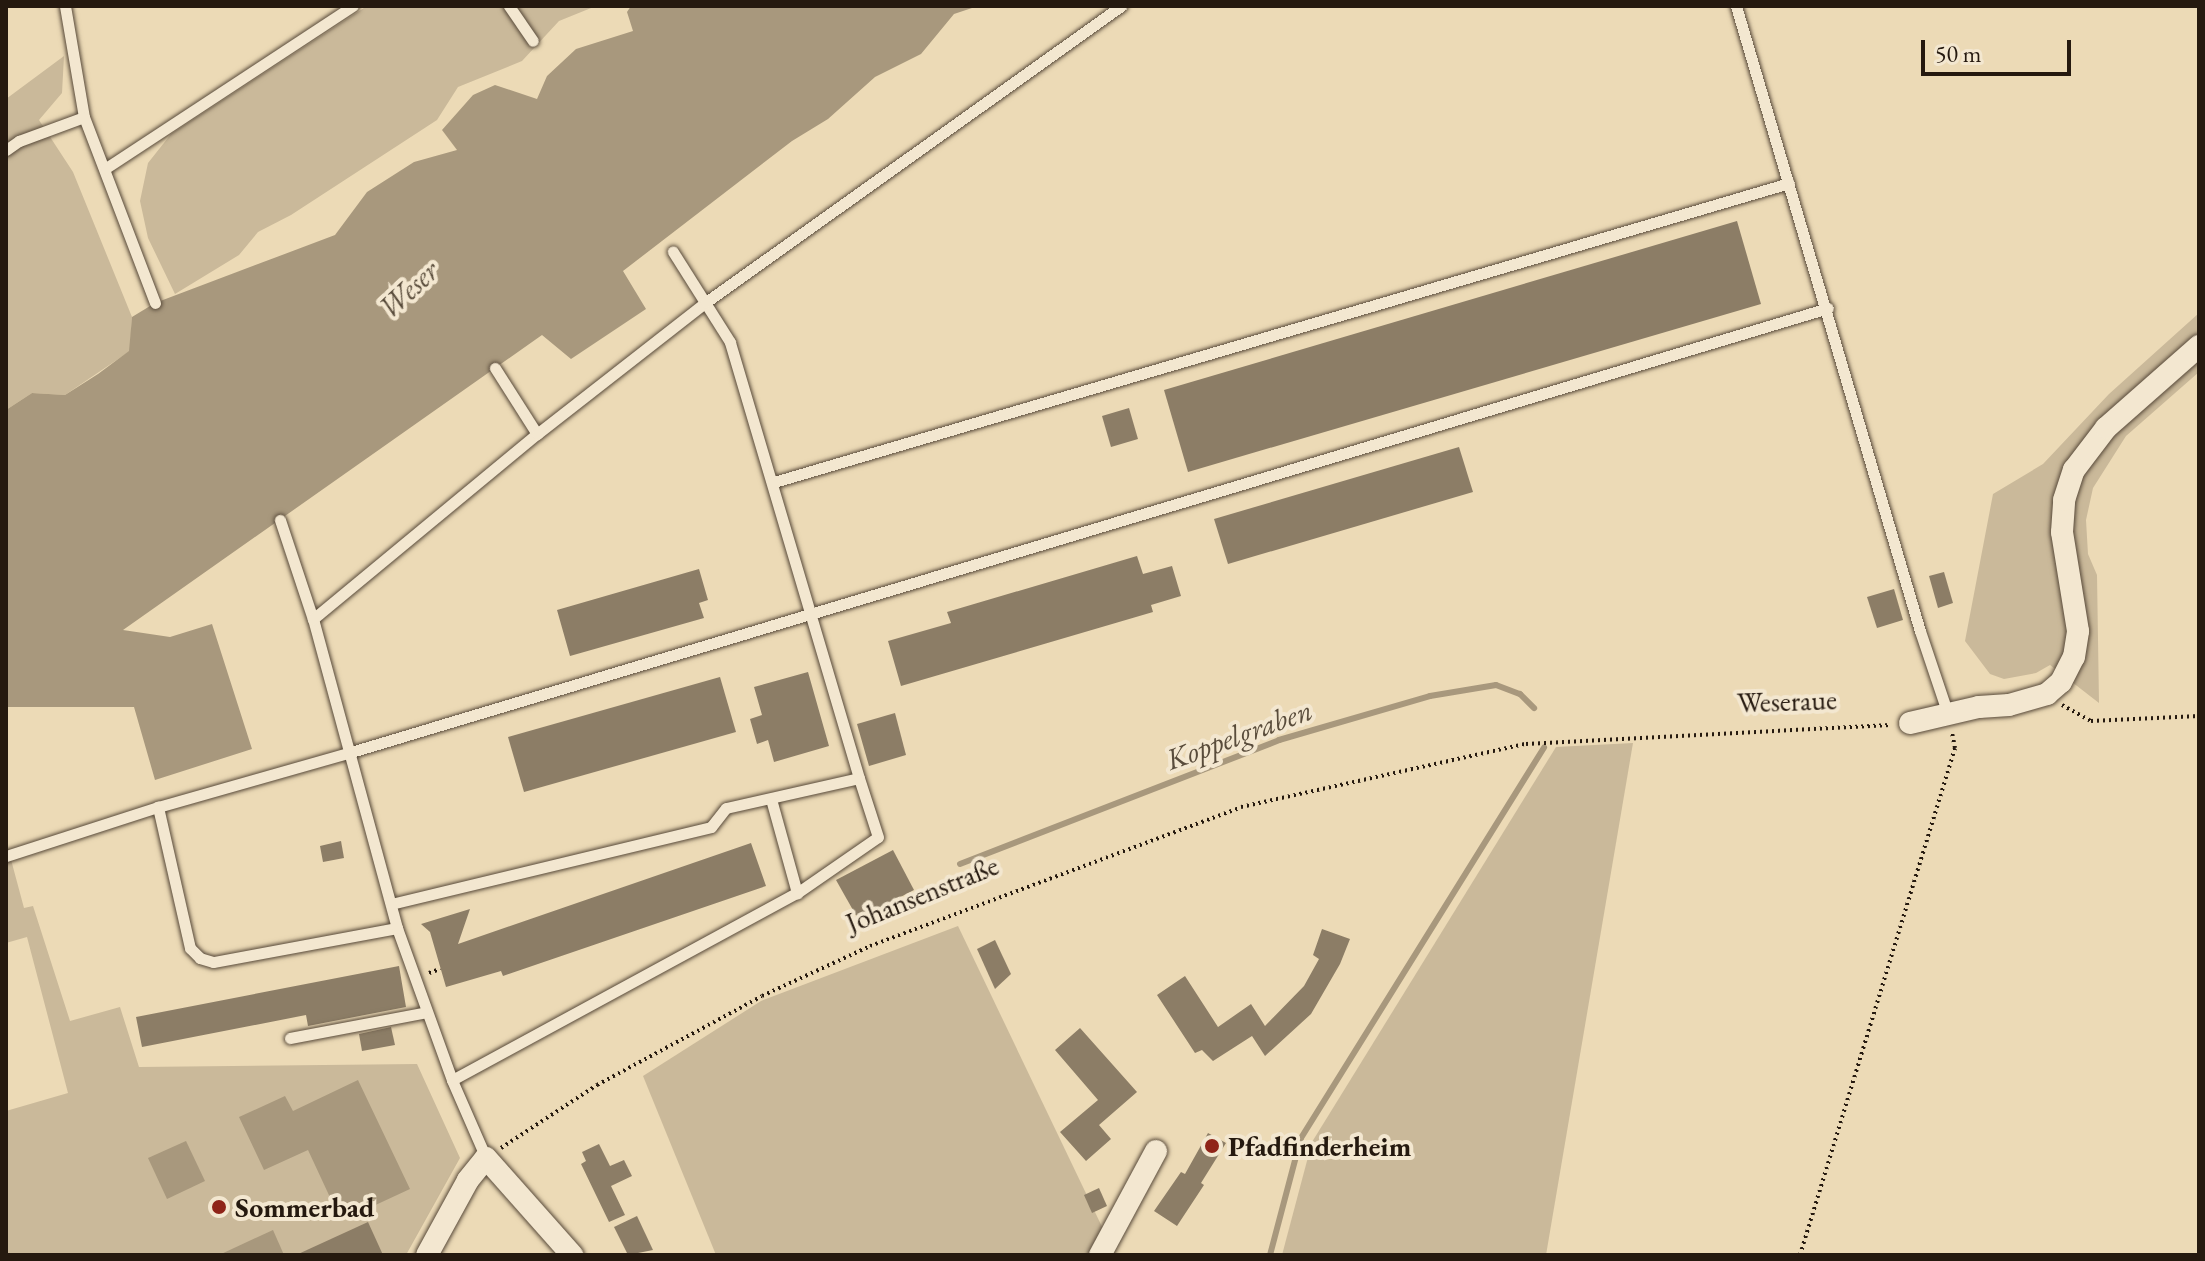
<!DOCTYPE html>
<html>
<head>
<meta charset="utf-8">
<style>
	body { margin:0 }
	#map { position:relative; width:2205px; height:1261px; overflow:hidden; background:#ecdab6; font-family:"EB Garamond",serif }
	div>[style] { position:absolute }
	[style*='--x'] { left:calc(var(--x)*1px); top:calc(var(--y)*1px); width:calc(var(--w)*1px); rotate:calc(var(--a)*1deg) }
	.green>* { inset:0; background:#cab99a }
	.water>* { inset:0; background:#a8987d }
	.stream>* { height:6px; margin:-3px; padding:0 3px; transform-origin:3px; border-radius:3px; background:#a8987d }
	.building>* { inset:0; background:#8c7d66 }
	.path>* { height:4px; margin-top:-2px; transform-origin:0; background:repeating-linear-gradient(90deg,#25190f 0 2px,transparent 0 6px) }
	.roads { filter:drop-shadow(0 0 2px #574939) drop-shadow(0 0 2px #574939) }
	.service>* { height:11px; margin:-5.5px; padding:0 5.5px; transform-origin:5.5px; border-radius:5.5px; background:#f3e7d0 }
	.minor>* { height:22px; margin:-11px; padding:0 11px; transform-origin:11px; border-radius:11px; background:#f3e7d0 }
	.dots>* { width:22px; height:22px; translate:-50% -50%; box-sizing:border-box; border:4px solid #f3e7d0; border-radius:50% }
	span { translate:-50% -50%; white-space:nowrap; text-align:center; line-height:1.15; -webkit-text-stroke:8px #f3e7d0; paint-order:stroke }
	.street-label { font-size:28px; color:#25190f }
	.poi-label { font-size:28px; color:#25190f; font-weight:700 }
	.left { translate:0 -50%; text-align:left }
	.water-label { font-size:30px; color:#594c3b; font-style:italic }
	.frame { position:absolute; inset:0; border:8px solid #25190f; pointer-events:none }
	.scale { position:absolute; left:1921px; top:40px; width:150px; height:36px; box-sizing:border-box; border:4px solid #25190f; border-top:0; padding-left:10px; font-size:24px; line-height:28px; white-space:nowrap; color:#25190f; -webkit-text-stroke:6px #f3e7d0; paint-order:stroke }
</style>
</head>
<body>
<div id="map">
	<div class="green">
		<i style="clip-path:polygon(367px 6px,596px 6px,559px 21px,522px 61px,458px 87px,437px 120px,291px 215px,258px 232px,239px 255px,175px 294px,148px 238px,140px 201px,148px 163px,171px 134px)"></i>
		<i style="clip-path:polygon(64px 56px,62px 93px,39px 120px,73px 172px,132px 317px,130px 351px,65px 395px,32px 393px,6px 410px,6px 99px)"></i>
		<i style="clip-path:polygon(2199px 313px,2199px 372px,2126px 436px,2093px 488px,2086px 520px,2088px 554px,2097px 575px,2099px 703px,2050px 665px,2036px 673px,2004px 679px,1990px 674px,1965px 641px,1993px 494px,2043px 464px,2109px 394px)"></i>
		<i style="clip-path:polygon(1633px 743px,1546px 1255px,1282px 1255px,1312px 1142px,1556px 747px)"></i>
		<i style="clip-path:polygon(6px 841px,24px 908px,33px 906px,70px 1021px,120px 1007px,139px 1067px,417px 1064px,460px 1158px,406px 1255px,6px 1255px,6px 1111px,68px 1093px,27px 937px,6px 943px)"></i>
		<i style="clip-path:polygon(958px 926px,1105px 1233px,1093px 1255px,716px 1255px,643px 1076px,761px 1001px)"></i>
	</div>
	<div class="water">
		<i style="clip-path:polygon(631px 6px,978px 6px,954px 14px,921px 54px,875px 77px,828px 119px,792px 141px,623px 271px,646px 309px,571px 359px,542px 335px,123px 630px,170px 637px,212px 624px,252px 749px,155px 780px,134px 707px,6px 707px,6px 410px,32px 393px,65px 395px,98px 374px,129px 351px,132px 317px,155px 303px,335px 235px,367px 192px,414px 162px,457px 150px,442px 130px,473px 95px,495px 85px,537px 99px,547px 76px,576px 49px,633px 31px,627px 12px)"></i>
		<i style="clip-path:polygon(358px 1080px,410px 1189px,341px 1221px,308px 1150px,264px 1170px,239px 1117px,285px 1096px,293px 1111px)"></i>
		<i style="clip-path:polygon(186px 1141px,205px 1181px,167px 1199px,148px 1158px)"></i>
		<i style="clip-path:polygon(273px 1230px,284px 1255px,219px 1255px)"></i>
	</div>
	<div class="stream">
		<i style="--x:960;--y:864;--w:342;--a:-21.2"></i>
		<i style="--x:1279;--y:740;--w:157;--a:-16.2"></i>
		<i style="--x:1430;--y:696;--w:67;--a:-9.5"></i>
		<i style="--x:1496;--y:685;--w:26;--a:21"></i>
		<i style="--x:1520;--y:694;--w:20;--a:45"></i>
		<i style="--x:1270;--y:1255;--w:121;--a:-75.2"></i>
		<i style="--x:1301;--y:1138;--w:460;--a:-58.1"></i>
	</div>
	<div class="building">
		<i style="clip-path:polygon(1737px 221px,1761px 304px,1188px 472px,1164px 390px)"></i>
		<i style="clip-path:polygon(1129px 408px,1138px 439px,1111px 447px,1102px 416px)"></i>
		<i style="clip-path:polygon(1459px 447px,1473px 492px,1228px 564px,1214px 519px)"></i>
		<i style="clip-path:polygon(1137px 556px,1143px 574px,1172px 566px,1181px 596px,1151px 605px,1153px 612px,901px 686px,888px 641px,951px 623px,947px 612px)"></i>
		<i style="clip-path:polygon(699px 569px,708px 600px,699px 603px,704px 618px,570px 656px,557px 610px)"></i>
		<i style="clip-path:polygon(1944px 572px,1953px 603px,1938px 608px,1929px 576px)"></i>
		<i style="clip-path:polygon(1894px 589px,1903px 620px,1877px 628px,1867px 597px)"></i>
		<i style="clip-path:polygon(808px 672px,829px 746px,774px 762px,768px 740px,757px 744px,750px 719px,762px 715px,754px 687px)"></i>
		<i style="clip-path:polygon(720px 677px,736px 732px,524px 792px,508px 737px)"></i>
		<i style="clip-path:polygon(895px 713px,906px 755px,869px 766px,857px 724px)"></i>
		<i style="clip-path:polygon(341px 841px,344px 858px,323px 862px,320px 846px)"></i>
		<i style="clip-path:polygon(751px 843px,766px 886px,503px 976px,501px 971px,446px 987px,430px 932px,421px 924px,470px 909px,458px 944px)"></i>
		<i style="clip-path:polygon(893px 850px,914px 890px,858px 919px,836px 880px)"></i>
		<i style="clip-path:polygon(1322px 929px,1350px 939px,1340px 964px,1311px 1014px,1265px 1056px,1252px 1036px,1213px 1061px,1202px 1050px,1195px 1053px,1157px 995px,1185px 976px,1218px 1027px,1251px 1004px,1265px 1026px,1304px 986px,1319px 959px,1313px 955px)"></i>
		<i style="clip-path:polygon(995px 940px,1011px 974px,995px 989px,977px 949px)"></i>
		<i style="clip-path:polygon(399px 966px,406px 1007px,308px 1026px,306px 1015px,142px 1047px,136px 1017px)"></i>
		<i style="clip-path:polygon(391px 1027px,395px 1045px,362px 1051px,359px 1034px)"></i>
		<i style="clip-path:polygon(1080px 1028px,1137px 1092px,1099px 1125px,1111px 1139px,1086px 1161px,1060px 1132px,1098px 1100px,1055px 1050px)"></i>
		<i style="clip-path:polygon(1208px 1133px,1226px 1143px,1201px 1183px,1204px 1185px,1177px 1226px,1154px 1211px,1181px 1172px,1185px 1174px)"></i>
		<i style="clip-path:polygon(599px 1144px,610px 1166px,624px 1160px,632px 1176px,611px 1186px,625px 1215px,609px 1222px,581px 1164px,586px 1161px,582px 1152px)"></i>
		<i style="clip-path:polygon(1099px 1188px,1107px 1206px,1092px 1213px,1084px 1195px)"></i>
		<i style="clip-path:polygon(637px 1216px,653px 1250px,628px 1255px,614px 1227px)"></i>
		<i style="clip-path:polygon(368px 1222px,383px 1255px,296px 1255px)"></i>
	</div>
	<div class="path">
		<i style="--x:2062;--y:705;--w:33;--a:29"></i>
		<i style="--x:2091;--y:721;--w:108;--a:-2.7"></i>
		<i style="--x:429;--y:973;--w:12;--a:-20"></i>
		<i style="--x:501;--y:1148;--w:115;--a:-33.3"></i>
		<i style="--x:597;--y:1085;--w:187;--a:-28.3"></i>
		<i style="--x:762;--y:996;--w:119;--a:-24.8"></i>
		<i style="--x:870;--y:946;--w:396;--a:-20.5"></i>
		<i style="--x:1241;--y:807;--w:292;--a:-12.5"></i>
		<i style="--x:1526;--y:744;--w:365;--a:-3"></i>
		<i style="--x:1800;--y:1255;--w:530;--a:-73"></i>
		<i style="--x:1955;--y:748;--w:16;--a:-101"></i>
	</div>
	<div class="roads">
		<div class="service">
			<i style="--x:65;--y:6;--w:113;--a:80.3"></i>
			<i style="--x:84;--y:117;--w:199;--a:69.1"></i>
			<i style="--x:509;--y:6;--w:42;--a:55.6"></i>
			<i style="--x:1736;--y:6;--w:652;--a:73.6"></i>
			<i style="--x:1920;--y:631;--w:88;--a:71.4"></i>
			<i style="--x:6;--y:150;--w:16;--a:-35"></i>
			<i style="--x:19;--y:141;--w:69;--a:-20.3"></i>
			<i style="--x:106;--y:168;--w:295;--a:-33.3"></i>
			<i style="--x:495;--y:368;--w:78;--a:57.5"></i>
			<i style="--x:774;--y:482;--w:1058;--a:-16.41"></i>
			<i style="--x:280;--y:520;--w:104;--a:71.6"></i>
			<i style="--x:771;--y:799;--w:98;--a:74.5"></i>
			<i style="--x:6;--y:856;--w:160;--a:-17.9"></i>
			<i style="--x:391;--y:904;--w:329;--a:-13.5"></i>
			<i style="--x:711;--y:827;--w:24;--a:-52"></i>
			<i style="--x:726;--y:808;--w:136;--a:-12.7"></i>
			<i style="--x:859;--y:778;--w:455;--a:-106.5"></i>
			<i style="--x:730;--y:342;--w:107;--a:-122.3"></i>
			<i style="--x:397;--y:928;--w:187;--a:169.5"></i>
			<i style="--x:213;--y:962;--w:14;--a:-163"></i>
			<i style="--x:200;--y:958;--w:14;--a:-135"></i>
			<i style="--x:190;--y:948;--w:145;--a:-102.8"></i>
			<i style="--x:158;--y:807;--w:201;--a:-15.9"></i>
			<i style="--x:351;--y:752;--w:1542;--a:-16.73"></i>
			<i style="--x:290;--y:1038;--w:139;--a:-10.7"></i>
			<i style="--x:452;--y:1080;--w:392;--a:-28.5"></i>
			<i style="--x:797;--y:893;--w:98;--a:-34.7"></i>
			<i style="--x:878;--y:837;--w:62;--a:-107.9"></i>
			<i style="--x:486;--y:1158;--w:85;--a:-113.6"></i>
			<i style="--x:452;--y:1080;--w:162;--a:-109.9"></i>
			<i style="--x:397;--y:928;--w:320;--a:-105.2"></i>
			<i style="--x:313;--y:619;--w:291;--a:-39.6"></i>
			<i style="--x:537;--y:434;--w:214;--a:-38"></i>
			<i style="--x:706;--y:302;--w:510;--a:-35.5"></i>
		</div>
		<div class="minor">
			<i style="--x:1910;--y:723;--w:71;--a:-13.1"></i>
			<i style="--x:1979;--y:707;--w:30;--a:-4"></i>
			<i style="--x:2009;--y:705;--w:40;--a:-16"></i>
			<i style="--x:2047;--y:694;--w:18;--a:-41"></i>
			<i style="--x:2061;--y:682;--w:28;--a:-63"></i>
			<i style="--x:2074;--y:657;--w:26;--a:-81"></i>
			<i style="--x:2078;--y:631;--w:100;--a:-99.2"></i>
			<i style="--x:2062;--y:532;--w:32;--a:-86"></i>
			<i style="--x:2064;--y:500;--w:32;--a:-72"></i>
			<i style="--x:2074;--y:470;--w:53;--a:-52.7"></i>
			<i style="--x:2106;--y:428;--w:124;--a:-41.4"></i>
			<i style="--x:427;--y:1255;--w:85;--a:-61.3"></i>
			<i style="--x:468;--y:1180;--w:28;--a:-51"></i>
			<i style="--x:486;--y:1158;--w:130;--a:48.4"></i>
			<i style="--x:1100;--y:1255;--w:118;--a:-61.7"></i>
		</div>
	</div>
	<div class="dots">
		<i style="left:1212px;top:1146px;background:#8f2418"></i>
		<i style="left:219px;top:1207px;background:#8f2418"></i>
	</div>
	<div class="street-label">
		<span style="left:1787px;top:701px;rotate:-2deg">Weseraue</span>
		<span style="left:922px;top:894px;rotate:-22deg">Johansenstraße</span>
	</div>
	<div class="poi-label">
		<span class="left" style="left:1228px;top:1146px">Pfadfinderheim</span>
		<span class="left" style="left:235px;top:1207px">Sommerbad</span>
	</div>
	<div class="water-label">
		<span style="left:409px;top:290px;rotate:-43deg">Weser</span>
		<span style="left:1239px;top:735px;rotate:-20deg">Koppelgraben</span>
	</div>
	<div class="frame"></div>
	<div class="scale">50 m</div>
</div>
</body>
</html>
